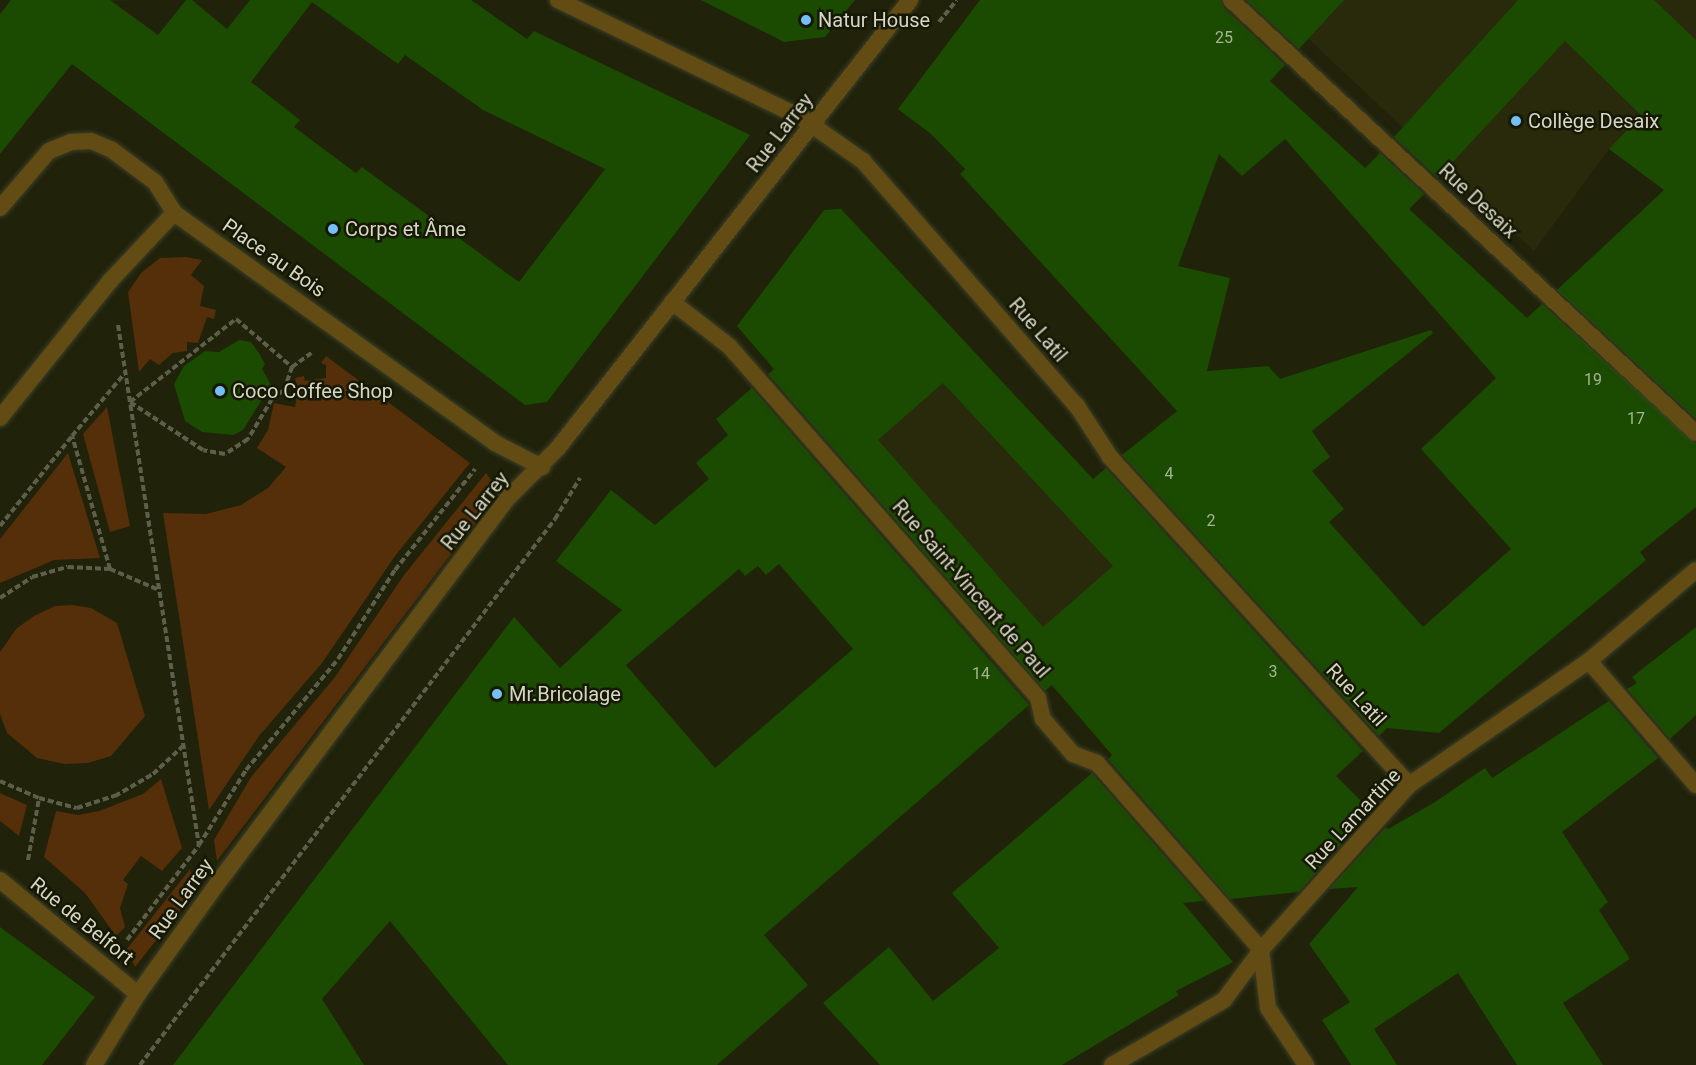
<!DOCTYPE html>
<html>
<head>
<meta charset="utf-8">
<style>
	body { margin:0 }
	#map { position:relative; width:1696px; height:1065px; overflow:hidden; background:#20220a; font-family:Roboto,sans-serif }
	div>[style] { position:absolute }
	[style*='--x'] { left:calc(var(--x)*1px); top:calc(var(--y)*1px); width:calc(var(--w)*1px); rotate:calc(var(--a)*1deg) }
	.built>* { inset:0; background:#292a0b }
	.green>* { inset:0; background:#542f09 }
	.building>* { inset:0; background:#1a4b00 }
	.path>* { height:4px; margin-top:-2px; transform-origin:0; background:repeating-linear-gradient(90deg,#5d5f4a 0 6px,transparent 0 9px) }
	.roads { filter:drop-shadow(0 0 2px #3d3f28) drop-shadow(0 0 2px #3d3f28) }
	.service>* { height:16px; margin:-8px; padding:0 8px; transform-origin:8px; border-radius:8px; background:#624c13 }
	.minor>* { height:16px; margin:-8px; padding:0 8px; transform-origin:8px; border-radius:8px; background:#624c13 }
	.tertiary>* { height:16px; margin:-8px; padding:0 8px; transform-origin:8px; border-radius:8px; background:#624c13 }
	.dots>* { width:16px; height:16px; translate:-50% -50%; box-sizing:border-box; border:3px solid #171803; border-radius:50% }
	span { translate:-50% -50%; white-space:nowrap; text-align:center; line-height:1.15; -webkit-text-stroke:5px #171803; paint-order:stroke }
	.number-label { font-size:16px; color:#a6b395 }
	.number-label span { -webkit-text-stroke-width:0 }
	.poi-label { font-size:20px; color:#d4d6c7 }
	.left { translate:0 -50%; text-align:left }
	.street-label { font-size:20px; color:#d4d6c7 }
</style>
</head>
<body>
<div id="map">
	<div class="built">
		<i style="clip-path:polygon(1267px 0,1696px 0,1696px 55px,1609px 149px,1534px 251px)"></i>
		<i style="clip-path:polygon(841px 209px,1192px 585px,1101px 742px,737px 326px,824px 210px)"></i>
	</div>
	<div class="green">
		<i style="clip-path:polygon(186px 257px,202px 260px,191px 275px,204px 286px,200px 306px,216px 310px,214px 319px,207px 317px,198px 343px,187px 342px,187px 351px,173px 353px,159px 365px,150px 359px,139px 372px,128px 292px,141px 273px,160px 258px)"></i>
		<i style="clip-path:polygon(326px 356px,470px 463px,395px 556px,322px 663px,259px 736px,209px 810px,163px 513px,206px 514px,241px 505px,268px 488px,286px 467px,257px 448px,268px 430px,274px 403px,295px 407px,298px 390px,295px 378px,304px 376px,305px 381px,326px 378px,326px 365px,321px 363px)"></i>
		<i style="clip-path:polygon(107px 407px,130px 526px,110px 532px,83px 434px)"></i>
		<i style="clip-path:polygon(68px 453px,100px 558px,54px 560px,0 583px,0 539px)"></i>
		<i style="clip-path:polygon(486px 473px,493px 483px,493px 499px,217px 861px,214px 840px,251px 777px,335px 677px,404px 575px)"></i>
		<i style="clip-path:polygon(72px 605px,91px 608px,117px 623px,145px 716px,111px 756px,88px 763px,64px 764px,37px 758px,7px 733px,0 714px,0 652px,17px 628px,34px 616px,55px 606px)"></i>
		<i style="clip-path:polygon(161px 779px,182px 848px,162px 871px,141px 856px,123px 880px,128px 884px,120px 908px,125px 927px,116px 936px,85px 893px,44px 857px,56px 811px,78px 815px,99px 811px,143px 794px)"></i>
		<i style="clip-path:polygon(0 793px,27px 805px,19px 836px,0 821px)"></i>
		<i style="clip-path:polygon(190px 869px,196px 890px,135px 967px,127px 949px)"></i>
	</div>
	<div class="building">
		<i style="clip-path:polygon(evenodd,11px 0,110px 0,158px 35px,186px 0,192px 0,227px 29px,250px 0,471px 0,527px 39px,534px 31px,750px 135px,547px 402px,525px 405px,72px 64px,0 154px,0 14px,11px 0,312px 2px,398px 64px,405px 55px,483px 110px,605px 169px,519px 282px,362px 167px,356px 173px,294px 127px,300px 120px,251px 82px,312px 2px)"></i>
		<i style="clip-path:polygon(701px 0,855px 0,825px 37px,784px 42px)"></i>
		<i style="clip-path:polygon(evenodd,980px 0,1221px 0,1224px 8px,1285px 65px,1270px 81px,1365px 168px,1380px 153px,1424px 194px,1409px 209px,1527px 318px,1542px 304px,1696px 443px,1696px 507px,1640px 552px,1646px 560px,1439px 733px,1387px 728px,1379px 736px,1122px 455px,1177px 411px,960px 174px,965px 169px,931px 134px,898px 109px,980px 0,1285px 139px,1496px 378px,1421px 449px,1511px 549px,1423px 627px,1329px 522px,1344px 509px,1312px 471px,1330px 457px,1312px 431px,1433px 333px,1431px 330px,1280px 379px,1268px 366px,1207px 371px,1230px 278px,1178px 266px,1219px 154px,1242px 176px,1285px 139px)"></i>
		<i style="clip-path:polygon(1246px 0,1344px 0,1299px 49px)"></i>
		<i style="clip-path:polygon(1518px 0,1654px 0,1696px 40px,1696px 419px,1557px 290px,1664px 190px,1609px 149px,1641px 115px,1565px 41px,1438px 178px,1394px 137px)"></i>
		<i style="clip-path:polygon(evenodd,841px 209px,1093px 479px,1106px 468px,1363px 751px,1336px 776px,1371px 811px,1299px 892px,1230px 899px,1108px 759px,1112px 755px,1052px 685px,1045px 691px,768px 374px,774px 369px,737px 326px,824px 210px,841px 209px,943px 383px,1113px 566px,1043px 627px,878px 440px,943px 383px)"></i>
		<i style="clip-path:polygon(239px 340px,251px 342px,259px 353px,265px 364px,262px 369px,275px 392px,261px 401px,243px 430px,233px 435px,202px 432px,185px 421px,174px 384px,184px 366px,205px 351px,219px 352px)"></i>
		<i style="clip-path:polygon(evenodd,752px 388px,1029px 705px,764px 935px,808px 985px,717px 1065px,508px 1065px,390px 921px,322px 999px,364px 1065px,173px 1065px,514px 617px,560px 668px,622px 610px,556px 561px,611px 490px,655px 525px,709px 479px,696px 463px,728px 435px,716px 419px,752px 388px,779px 564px,853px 649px,715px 768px,626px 665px,739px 569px,745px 576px,758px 566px,766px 575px,779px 564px)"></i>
		<i style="clip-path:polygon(1696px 627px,1696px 715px,1670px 739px,1627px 689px,1637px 683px,1632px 677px)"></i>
		<i style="clip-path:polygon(1609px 701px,1658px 758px,1562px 832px,1608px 902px,1599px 910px,1630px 959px,1563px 1003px,1603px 1065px,1517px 1065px,1458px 973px,1374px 1029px,1397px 1065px,1351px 1065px,1322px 1020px,1350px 1002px,1309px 944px,1358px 887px,1329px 889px,1386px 827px,1388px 829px,1435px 802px,1485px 768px,1492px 778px)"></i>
		<i style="clip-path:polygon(1092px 773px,1204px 901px,1183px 903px,1233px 962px,1176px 991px,1179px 995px,1062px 1065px,880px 1065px,823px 1003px,889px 947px,933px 1001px,999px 948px,952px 893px)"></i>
		<i style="clip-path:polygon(0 927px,95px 997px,42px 1065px,0 1065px)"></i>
	</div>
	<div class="path">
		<i style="--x:939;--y:22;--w:28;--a:-51"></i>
		<i style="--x:118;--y:325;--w:527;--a:81.16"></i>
		<i style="--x:292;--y:367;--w:24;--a:109"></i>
		<i style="--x:284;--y:390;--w:15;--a:143"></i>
		<i style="--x:272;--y:399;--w:47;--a:121"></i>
		<i style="--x:248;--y:439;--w:27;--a:147"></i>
		<i style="--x:225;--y:454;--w:22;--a:-170"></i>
		<i style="--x:203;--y:450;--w:87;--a:-146.7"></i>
		<i style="--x:130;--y:402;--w:135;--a:-38.1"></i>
		<i style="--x:236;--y:319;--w:74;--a:40.6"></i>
		<i style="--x:292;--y:367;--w:24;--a:-36"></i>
		<i style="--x:0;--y:526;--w:115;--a:-51.3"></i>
		<i style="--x:110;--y:569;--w:138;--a:-105.9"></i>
		<i style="--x:72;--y:436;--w:82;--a:-49.9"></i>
		<i style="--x:0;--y:598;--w:38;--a:-33"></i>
		<i style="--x:32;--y:577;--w:37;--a:-16"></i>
		<i style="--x:68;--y:567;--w:42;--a:2.7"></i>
		<i style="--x:110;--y:569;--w:53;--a:23.2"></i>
		<i style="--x:0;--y:781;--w:43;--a:23.6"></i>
		<i style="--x:39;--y:798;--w:39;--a:15"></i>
		<i style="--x:77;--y:808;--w:40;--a:-18"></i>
		<i style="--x:115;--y:796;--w:44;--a:-30.1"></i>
		<i style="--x:153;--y:774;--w:41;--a:-43"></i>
		<i style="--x:28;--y:860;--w:63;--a:-79.9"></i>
		<i style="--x:127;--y:940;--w:119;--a:-52.8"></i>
		<i style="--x:199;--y:845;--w:89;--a:-57.9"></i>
		<i style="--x:246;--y:770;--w:144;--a:-50.3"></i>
		<i style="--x:338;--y:659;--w:106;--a:-57.4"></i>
		<i style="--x:395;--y:570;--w:129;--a:-51.6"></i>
		<i style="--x:140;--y:1065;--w:686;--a:-52.76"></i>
		<i style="--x:555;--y:519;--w:48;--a:-58.6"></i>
	</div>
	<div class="roads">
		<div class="service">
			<i style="--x:0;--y:418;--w:177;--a:-51.2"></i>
			<i style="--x:111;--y:280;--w:92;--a:-46.8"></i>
			<i style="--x:1589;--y:661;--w:164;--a:49.2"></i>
			<i style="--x:0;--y:880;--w:179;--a:39.6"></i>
		</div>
		<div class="minor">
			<i style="--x:558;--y:0;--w:271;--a:25.8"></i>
			<i style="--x:802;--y:118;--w:75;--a:35.2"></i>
			<i style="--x:863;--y:161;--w:325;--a:48.9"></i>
			<i style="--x:1077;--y:406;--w:61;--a:57.1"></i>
			<i style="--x:1110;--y:457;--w:444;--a:47.6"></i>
			<i style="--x:1231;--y:0;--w:635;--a:42.96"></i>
			<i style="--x:0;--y:208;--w:75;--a:-49.3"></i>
			<i style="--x:49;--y:151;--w:24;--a:-22"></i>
			<i style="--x:71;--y:142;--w:20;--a:-3"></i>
			<i style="--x:91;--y:141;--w:23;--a:23"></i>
			<i style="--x:112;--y:150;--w:54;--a:36.7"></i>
			<i style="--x:155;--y:182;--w:36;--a:58"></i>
			<i style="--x:174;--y:213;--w:395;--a:35.6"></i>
			<i style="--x:495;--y:443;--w:53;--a:27.1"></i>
			<i style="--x:672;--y:302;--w:72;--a:37.7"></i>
			<i style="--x:729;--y:346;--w:468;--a:48.7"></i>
			<i style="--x:1038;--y:698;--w:22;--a:77"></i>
			<i style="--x:1043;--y:719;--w:46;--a:49.4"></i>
			<i style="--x:1073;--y:754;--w:26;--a:21"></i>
			<i style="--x:1097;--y:763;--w:249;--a:48.7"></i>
			<i style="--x:1261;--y:950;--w:58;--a:83.1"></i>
			<i style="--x:1268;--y:1008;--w:69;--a:56.3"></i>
			<i style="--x:1112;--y:1065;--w:129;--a:-30.1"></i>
			<i style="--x:1224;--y:1000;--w:62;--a:-53.5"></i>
			<i style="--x:1261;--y:950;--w:222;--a:-48.1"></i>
			<i style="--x:1409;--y:785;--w:219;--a:-34.6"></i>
			<i style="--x:1589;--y:661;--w:140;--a:-40.4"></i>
		</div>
		<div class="tertiary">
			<i style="--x:94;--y:1065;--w:84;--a:-58.2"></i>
			<i style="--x:138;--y:994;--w:135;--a:-54.3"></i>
			<i style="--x:217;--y:884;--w:485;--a:-53"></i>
			<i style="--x:509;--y:497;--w:69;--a:-45"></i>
			<i style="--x:558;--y:448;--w:570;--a:-51.84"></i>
		</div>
	</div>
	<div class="dots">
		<i style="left:806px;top:20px;background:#74c0f6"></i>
		<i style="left:1516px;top:121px;background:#74c0f6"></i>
		<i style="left:333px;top:229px;background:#74c0f6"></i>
		<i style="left:220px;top:391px;background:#74c0f6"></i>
		<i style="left:497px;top:694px;background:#74c0f6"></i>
	</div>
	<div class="number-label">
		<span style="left:1224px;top:38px">25</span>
		<span style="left:1593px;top:380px">19</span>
		<span style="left:1636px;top:419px">17</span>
		<span style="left:1169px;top:474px">4</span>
		<span style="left:1211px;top:521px">2</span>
		<span style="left:1273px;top:672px">3</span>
		<span style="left:981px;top:674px">14</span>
	</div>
	<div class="poi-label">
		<span class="left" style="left:818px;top:20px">Natur House</span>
		<span class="left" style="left:1528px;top:121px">Collège Desaix</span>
		<span class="left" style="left:345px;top:229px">Corps et Âme</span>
		<span class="left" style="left:232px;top:391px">Coco Coffee Shop</span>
		<span class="left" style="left:509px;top:694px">Mr.Bricolage</span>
	</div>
	<div class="street-label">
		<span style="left:780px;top:133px;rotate:-52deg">Rue Larrey</span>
		<span style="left:1478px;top:201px;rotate:43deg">Rue Desaix</span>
		<span style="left:274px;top:258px;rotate:35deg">Place au Bois</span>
		<span style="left:1038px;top:330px;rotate:49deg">Rue Latil</span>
		<span style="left:475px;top:511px;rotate:-51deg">Rue Larrey</span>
		<span style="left:971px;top:589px;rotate:49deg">Rue Saint-Vincent de Paul</span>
		<span style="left:1356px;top:695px;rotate:47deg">Rue Latil</span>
		<span style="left:1353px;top:819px;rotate:-47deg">Rue Lamartine</span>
		<span style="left:181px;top:899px;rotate:-54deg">Rue Larrey</span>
		<span style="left:82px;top:921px;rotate:39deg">Rue de Belfort</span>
	</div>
</div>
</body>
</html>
